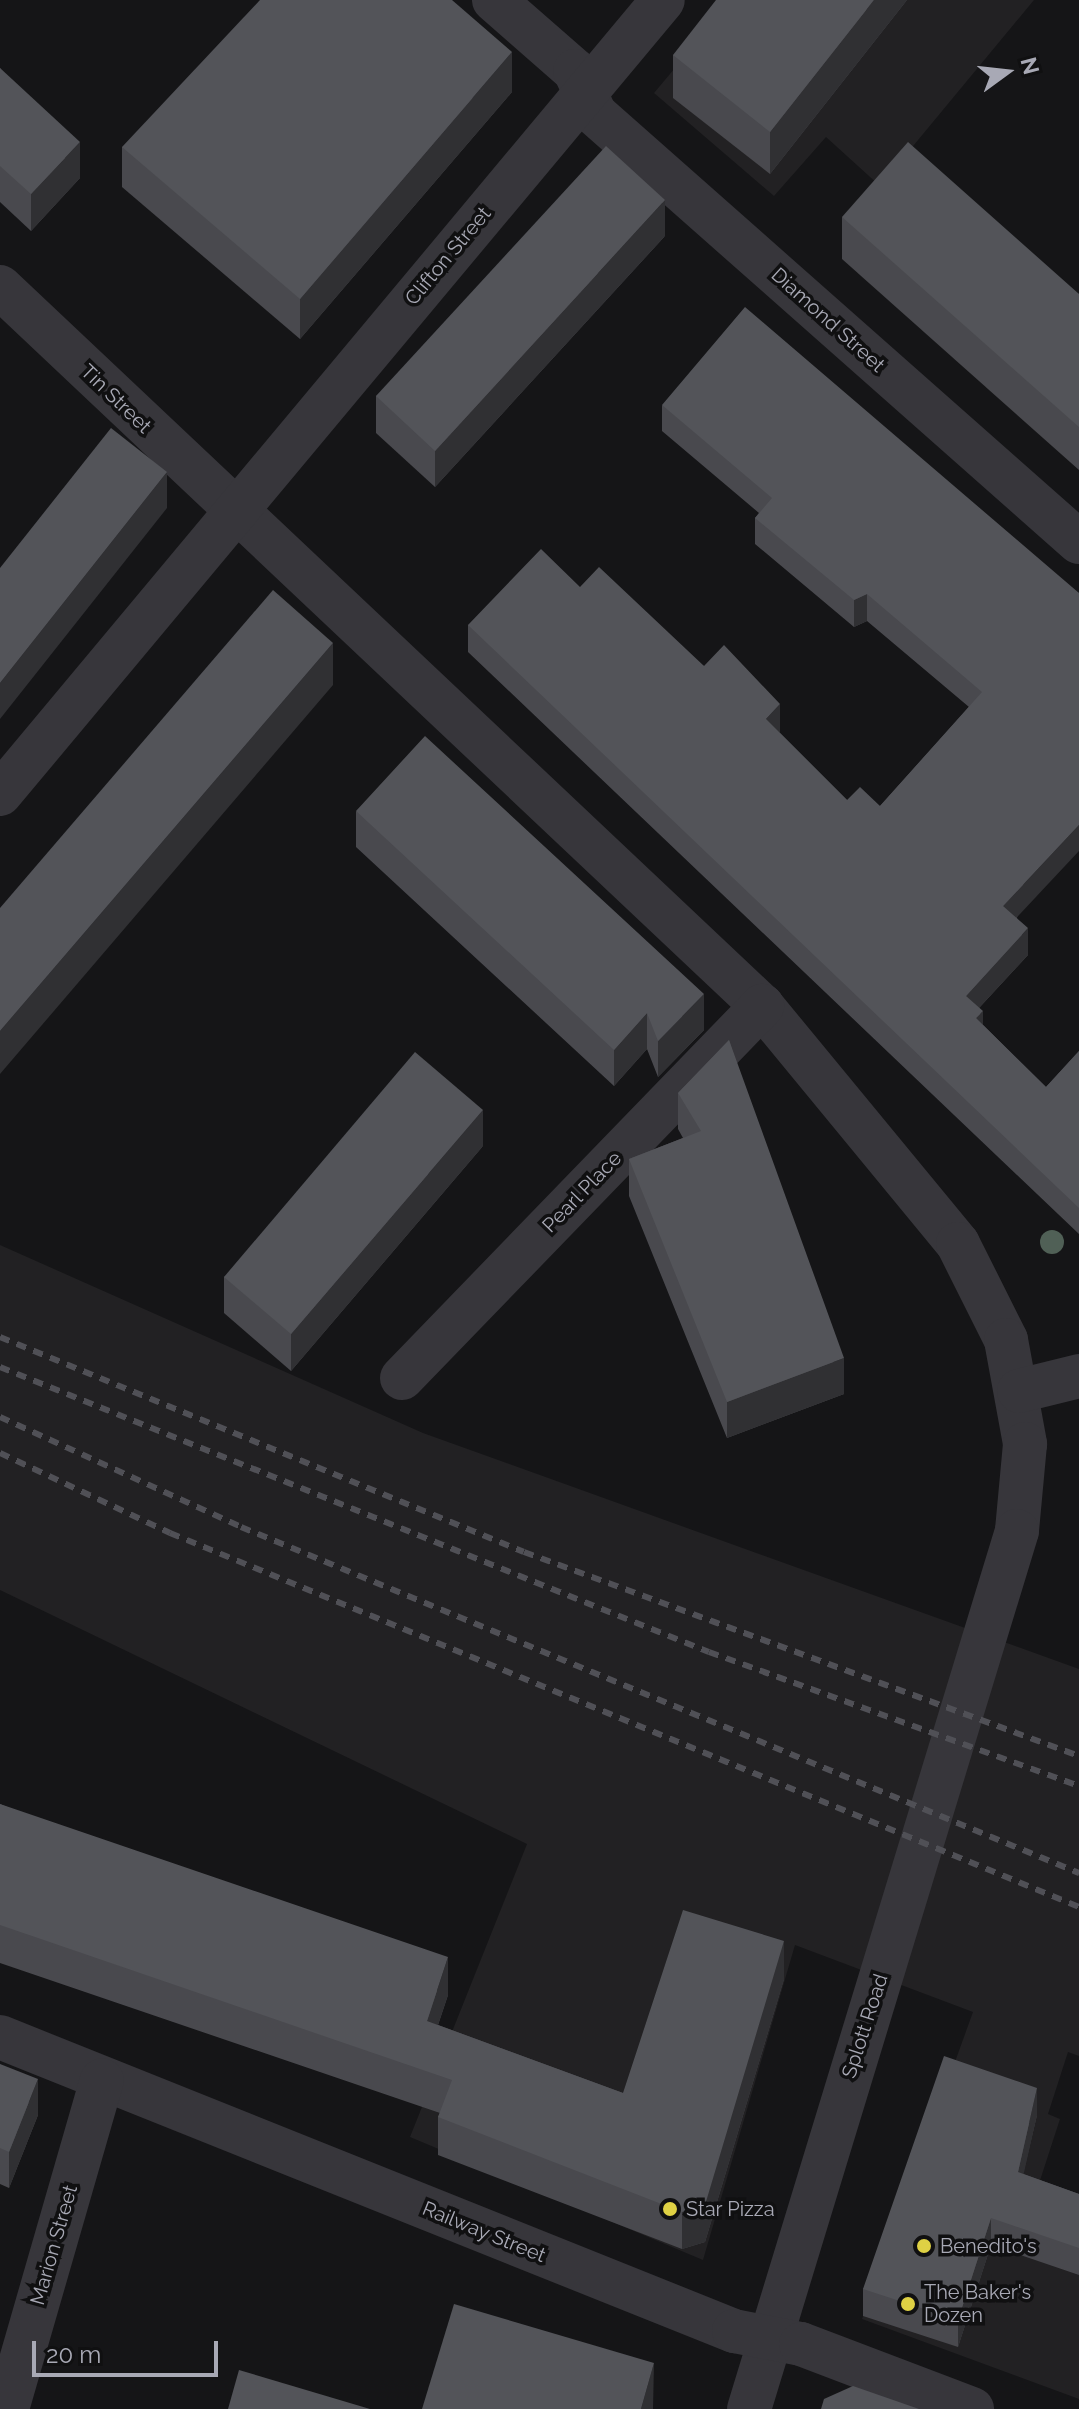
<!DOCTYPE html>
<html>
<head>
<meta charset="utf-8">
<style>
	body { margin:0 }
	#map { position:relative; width:1079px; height:2409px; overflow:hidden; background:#151517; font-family:Raleway,sans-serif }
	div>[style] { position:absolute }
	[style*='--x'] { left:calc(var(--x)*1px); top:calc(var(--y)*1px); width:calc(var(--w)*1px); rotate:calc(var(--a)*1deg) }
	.built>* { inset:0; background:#222123 }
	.street>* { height:44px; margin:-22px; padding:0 22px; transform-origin:22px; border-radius:22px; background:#37363b }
	.rail>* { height:6px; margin-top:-3px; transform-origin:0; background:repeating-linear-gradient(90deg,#505056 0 10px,transparent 0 18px) }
	.trees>* { width:24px; height:24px; margin:-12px; border-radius:50%; background:#506056 }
	.wall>* { inset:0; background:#49494e }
	.shaded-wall>* { inset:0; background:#303033 }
	.building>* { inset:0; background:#535459 }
	.dots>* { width:22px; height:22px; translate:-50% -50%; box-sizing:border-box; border:4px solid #101011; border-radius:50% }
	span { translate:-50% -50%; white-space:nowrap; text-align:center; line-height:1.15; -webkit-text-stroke:7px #101011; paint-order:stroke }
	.street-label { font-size:20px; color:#a8a9b5 }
	.poi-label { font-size:20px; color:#a8a9b5 }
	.left { translate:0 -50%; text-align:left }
	.north { position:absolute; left:967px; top:32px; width:80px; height:80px; -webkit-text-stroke:6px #101011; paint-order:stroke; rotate:75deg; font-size:22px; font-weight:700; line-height:32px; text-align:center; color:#a8a9b5 }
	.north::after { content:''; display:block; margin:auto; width:28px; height:36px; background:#a8a9b5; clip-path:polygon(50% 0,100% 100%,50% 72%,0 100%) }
	.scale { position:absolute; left:32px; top:2341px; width:186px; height:36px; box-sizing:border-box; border:4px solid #a8a9b5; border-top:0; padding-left:10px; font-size:24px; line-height:28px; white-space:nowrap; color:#a8a9b5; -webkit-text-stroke:6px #101011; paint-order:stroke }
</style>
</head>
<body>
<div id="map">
	<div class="built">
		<i style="clip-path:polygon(732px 0,1034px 0,880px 186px,826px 137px,774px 196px,654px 93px)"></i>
		<i style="clip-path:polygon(0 1245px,423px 1433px,1079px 1669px,1079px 2056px,1068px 2052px,1048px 2114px,1060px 2119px,1033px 2202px,1079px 2217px,1079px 2399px,862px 2319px,973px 2012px,795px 1945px,703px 2260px,410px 2137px,527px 1844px,0 1590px)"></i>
	</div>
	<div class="street">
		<i style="--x:494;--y:0;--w:108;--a:41.2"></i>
		<i style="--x:575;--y:71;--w:47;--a:65.1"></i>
		<i style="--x:595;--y:114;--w:646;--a:41.49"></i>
		<i style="--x:0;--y:287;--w:1048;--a:43.34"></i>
		<i style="--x:762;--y:1006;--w:308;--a:50.5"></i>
		<i style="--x:958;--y:1244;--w:107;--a:63.4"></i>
		<i style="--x:1006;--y:1340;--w:106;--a:79.6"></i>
		<i style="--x:1025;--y:1444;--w:87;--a:95.3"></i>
		<i style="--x:1017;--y:1531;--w:918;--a:106.97"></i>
		<i style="--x:0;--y:794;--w:1034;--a:-50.14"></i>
		<i style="--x:402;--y:1378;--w:518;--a:-45.94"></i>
		<i style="--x:1019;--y:1391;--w:62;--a:-14"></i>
		<i style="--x:0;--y:2037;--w:791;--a:21.83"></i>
		<i style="--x:734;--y:2331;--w:68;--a:11"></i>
		<i style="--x:801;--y:2344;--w:183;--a:20.8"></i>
		<i style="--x:7;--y:2409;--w:342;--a:-73.9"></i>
	</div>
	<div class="rail">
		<i style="--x:0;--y:1337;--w:566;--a:22.31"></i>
		<i style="--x:524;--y:1552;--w:591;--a:20.18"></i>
		<i style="--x:0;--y:1367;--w:764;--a:21.9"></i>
		<i style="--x:709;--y:1652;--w:394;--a:19.9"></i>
		<i style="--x:0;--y:1417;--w:265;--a:24.5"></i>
		<i style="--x:241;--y:1527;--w:907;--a:22.44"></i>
		<i style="--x:0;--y:1453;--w:188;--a:25.2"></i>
		<i style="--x:170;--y:1533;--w:983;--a:22.36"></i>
	</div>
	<div class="trees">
		<i style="left:1052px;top:1242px"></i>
	</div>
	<div class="wall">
		<i style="clip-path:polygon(907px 0,770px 174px,673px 98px,673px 55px)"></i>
		<i style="clip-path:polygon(0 68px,80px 178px,31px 231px,0 202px)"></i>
		<i style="clip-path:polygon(512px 92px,300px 339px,122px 187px,122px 147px)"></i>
		<i style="clip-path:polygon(842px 217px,1079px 294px,1079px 470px,842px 259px)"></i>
		<i style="clip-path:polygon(665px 236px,435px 487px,376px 433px,376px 396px)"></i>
		<i style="clip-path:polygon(662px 405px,1079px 593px,1017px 918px,1028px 955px,979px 1008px,983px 1025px,1046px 1087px,1079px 1051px,1079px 1234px,468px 652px,468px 625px,580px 587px,704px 666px,780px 731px,779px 732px,847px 800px,880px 806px,969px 707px,867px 621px,854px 627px,755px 544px,755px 518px,759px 513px,662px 431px)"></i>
		<i style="clip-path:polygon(356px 811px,704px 1030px,658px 1077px,647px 1049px,614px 1086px,356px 847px)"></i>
		<i style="clip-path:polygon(729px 1040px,844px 1394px,727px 1438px,629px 1196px,629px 1159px,683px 1138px,678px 1129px,678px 1093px)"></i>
		<i style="clip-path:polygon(483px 1146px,291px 1371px,224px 1313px,224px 1277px)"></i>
		<i style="clip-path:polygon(0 1804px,448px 1995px,438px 2025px,623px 2093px,784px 1979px,705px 2242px,682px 2249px,438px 2155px,438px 2117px,440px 2113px,0 1963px)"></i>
		<i style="clip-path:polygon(0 2064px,38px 2115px,9px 2188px,0 2184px)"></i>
		<i style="clip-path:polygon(1037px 2115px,1023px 2174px,1079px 2194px,1079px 2275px,991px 2245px,958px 2347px,863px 2316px,863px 2289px)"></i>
	</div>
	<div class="shaded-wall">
		<i style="clip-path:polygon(874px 0,907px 0,770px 174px,770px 132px)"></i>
		<i style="clip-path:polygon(512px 52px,512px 92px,300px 339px,300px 299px)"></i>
		<i style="clip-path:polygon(80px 142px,80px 178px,31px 231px,31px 194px)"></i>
		<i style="clip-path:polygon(665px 200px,665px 236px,435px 487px,435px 451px)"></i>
		<i style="clip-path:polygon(167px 472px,167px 508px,0 719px,0 683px)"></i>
		<i style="clip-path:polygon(867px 594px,867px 621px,854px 627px,854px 600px)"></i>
		<i style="clip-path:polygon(333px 643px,333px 685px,0 1074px,0 1031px)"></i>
		<i style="clip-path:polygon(780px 704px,780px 731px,766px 745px,766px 719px)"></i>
		<i style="clip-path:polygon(1079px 825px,1079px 851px,1003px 932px,1003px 906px)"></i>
		<i style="clip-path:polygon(1028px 928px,1028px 955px,966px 1022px,966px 996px)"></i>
		<i style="clip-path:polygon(704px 994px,704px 1030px,658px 1077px,658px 1041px)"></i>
		<i style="clip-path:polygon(983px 1011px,983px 1038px,976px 1018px)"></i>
		<i style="clip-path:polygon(647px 1013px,647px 1049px,614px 1086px,614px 1050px)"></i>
		<i style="clip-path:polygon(483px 1110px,483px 1146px,291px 1371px,291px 1334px)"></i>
		<i style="clip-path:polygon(844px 1358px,844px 1394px,727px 1438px,727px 1402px)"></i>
		<i style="clip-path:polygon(784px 1941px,784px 1979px,705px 2242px,682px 2249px,682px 2212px)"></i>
		<i style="clip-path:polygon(448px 1957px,448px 1995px,427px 2058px,427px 2021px)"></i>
		<i style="clip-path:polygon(38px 2079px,38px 2115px,9px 2188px,9px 2152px)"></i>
		<i style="clip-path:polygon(1037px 2088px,1037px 2115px,1018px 2199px,1018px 2172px)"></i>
		<i style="clip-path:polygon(991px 2218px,991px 2245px,958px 2347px,958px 2320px)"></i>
		<i style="clip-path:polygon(654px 2363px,653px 2409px,641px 2409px)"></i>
	</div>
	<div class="building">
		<i style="clip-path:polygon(260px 0,452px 0,512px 52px,300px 299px,122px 147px)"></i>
		<i style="clip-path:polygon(716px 0,874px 0,770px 132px,673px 55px)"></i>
		<i style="clip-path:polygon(0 68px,80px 142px,31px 194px,0 166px)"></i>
		<i style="clip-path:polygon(908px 142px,1079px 294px,1079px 427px,842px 217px)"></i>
		<i style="clip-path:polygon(606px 146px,665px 200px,435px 451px,376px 396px)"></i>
		<i style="clip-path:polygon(745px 307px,1079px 593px,1079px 825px,1003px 906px,1028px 928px,966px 996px,983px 1011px,976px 1018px,1046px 1087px,1079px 1051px,1079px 1208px,468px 625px,541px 549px,580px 587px,599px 567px,704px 666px,724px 645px,780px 704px,766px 719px,847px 800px,860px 787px,880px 806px,982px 692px,867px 594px,854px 600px,755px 518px,772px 498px,662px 405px)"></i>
		<i style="clip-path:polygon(111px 428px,167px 472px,0 683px,0 568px)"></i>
		<i style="clip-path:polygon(273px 590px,333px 643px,0 1031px,0 908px)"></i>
		<i style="clip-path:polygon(425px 736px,704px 994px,658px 1041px,647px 1013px,614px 1050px,356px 811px)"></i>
		<i style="clip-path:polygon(729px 1040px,844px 1358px,727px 1402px,629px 1159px,701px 1131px,678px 1093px)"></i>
		<i style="clip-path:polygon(415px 1052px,483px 1110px,291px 1334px,224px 1277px)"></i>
		<i style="clip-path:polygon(0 1804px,448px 1957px,427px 2021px,623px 2093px,683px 1910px,784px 1941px,705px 2205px,682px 2212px,438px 2117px,452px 2080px,0 1925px)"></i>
		<i style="clip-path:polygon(944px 2056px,1037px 2088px,1018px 2172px,1079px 2194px,1079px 2248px,991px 2218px,958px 2320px,863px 2289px)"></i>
		<i style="clip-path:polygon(0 2064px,38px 2079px,9px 2152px,0 2148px)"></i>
		<i style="clip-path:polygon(454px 2304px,654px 2363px,641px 2409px,422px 2409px)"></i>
		<i style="clip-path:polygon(239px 2370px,370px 2409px,228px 2409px)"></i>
		<i style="clip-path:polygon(853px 2386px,919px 2409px,821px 2409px,824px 2399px)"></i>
	</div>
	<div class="dots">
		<i style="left:670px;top:2209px;background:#dfd144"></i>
		<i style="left:924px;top:2246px;background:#dfd144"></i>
		<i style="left:908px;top:2304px;background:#dfd144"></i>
	</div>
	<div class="street-label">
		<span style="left:448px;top:256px;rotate:-50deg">Clifton Street</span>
		<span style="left:828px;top:320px;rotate:42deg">Diamond Street</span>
		<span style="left:116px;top:399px;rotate:44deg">Tin Street</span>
		<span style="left:582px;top:1192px;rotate:-46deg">Pearl Place</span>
		<span style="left:865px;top:2026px;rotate:-72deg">Splott Road</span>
		<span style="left:484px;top:2232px;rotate:22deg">Railway Street</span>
		<span style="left:54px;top:2245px;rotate:-74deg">Marion Street</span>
	</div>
	<div class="poi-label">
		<span class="left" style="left:686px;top:2209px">Star Pizza</span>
		<span class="left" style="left:940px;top:2246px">Benedito's</span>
		<span class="left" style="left:924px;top:2304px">The Baker's<br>Dozen</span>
	</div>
	<div class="north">N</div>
	<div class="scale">20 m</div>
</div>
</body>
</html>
